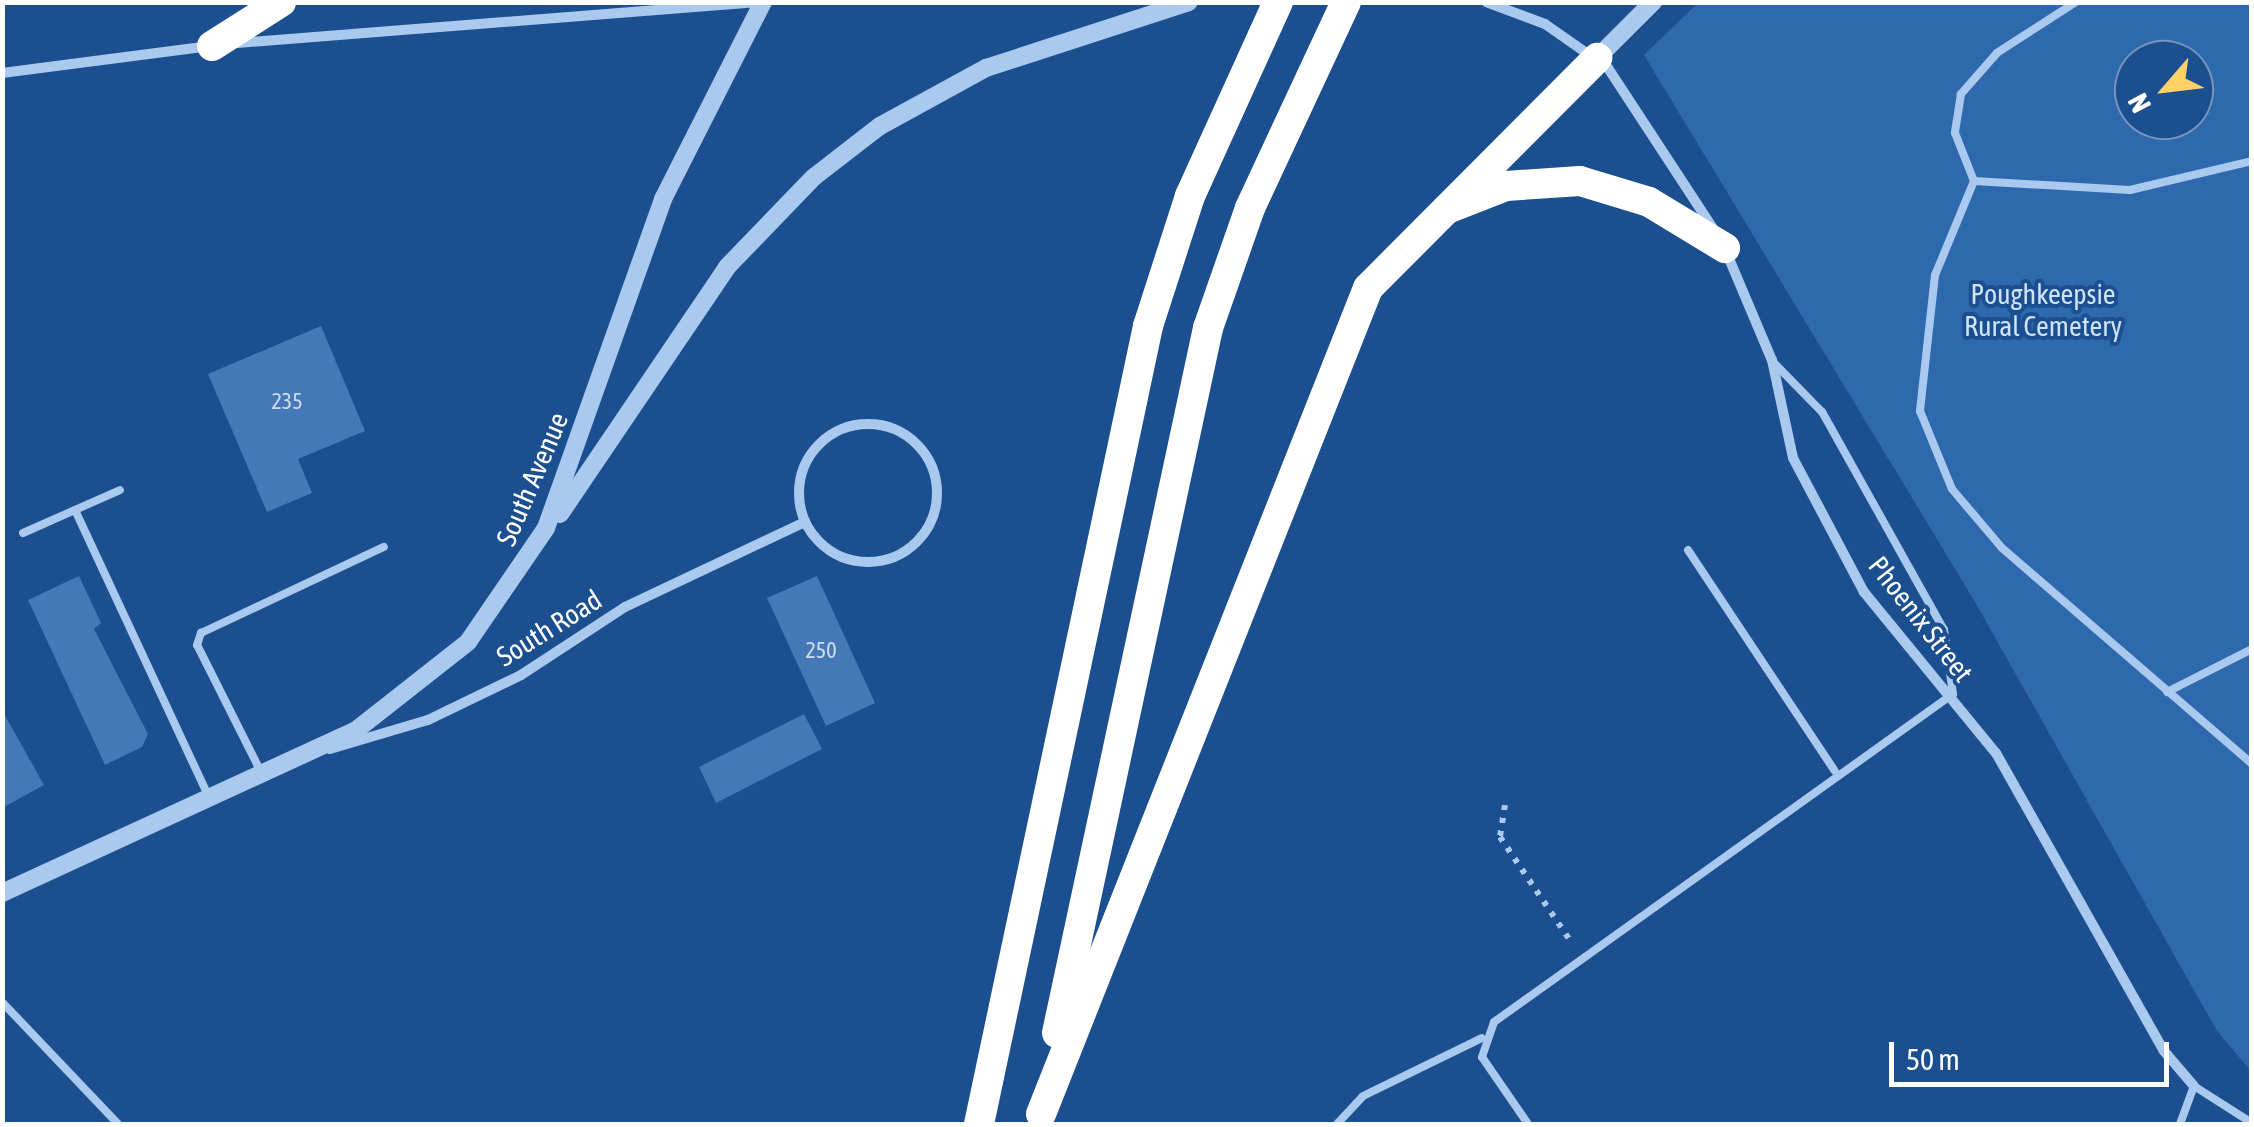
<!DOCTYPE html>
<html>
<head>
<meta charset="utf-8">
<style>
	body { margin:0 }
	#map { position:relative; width:2254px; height:1127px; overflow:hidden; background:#1b4f8f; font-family:"Asap Condensed",sans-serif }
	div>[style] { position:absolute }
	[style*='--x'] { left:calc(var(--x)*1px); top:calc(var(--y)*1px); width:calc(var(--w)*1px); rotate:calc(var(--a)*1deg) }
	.green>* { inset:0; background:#2e69ad }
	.building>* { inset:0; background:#4478b7 }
	.path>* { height:6px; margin-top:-3px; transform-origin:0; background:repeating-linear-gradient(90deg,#a9c9ee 0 5px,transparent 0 13px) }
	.service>* { height:8px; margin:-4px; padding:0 4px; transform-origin:4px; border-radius:4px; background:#a9c9ee }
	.minor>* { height:10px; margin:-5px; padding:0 5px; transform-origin:5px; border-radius:5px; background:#a9c9ee }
	.minor>.ring { margin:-5px; padding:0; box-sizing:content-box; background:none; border:10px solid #a9c9ee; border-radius:50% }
	.tertiary>* { height:18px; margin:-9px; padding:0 9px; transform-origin:9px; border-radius:9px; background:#a9c9ee }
	.motorway>* { height:30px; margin:-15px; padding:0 15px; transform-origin:15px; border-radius:15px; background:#fff }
	span { translate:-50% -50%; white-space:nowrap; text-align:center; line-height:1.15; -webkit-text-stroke:8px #1b4f8f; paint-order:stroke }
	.number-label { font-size:22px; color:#d0dded }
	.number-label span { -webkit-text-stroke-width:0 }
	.park-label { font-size:28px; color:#cfe3fa }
	.street-label { font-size:28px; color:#fff }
	.frame { position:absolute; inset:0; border:5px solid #fff; pointer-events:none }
	.north { position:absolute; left:2114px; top:40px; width:100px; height:100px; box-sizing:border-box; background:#1b4f8f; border:2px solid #7695bc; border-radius:50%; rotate:242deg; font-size:28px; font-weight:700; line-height:40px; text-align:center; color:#fff }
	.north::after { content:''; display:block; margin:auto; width:35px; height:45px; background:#ffd166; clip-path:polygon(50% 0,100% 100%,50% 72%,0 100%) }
	.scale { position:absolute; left:1889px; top:1042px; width:280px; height:45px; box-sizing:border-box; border:5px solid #fff; border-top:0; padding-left:12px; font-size:30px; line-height:35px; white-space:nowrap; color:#fff; -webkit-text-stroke:8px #1b4f8f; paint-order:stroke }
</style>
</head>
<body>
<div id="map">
	<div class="green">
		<i style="clip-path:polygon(evenodd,1698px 3px,2251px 3px,2251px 1071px,2217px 1031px,1975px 602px,1644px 55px,1698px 3px,2134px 60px,2194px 60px,2194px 120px,2134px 120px,2134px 60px)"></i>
	</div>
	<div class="building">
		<i style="clip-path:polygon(321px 326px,365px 431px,298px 459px,312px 493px,267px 512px,208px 374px)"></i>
		<i style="clip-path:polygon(79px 576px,101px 623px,94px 629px,148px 734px,142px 747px,105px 765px,28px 600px)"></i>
		<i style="clip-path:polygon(817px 576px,875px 703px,826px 726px,767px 598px)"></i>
		<i style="clip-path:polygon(2px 710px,44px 785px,2px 808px)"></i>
		<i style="clip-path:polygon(804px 714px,822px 749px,716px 803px,699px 767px)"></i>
	</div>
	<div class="path">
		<i style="--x:1505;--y:805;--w:32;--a:99"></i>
		<i style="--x:1500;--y:837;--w:127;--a:55.9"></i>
	</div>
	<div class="service">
		<i style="--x:2076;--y:2;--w:94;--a:147.2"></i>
		<i style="--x:1997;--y:53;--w:55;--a:131.3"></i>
		<i style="--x:1961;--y:94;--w:39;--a:99"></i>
		<i style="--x:1955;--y:133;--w:52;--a:68.4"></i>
		<i style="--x:1974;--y:181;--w:102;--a:112.5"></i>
		<i style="--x:1935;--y:275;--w:137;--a:96.3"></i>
		<i style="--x:1920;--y:411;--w:84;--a:67.7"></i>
		<i style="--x:1952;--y:489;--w:77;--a:49.7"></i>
		<i style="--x:2002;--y:548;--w:330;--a:40.8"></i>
		<i style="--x:1974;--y:181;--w:156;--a:3.3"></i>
		<i style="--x:2130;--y:190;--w:125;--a:-13.4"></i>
		<i style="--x:75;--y:510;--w:319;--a:65"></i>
		<i style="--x:23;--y:533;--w:106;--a:-23.9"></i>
		<i style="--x:1688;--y:550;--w:265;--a:56.4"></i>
		<i style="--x:2167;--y:692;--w:95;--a:-26.8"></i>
		<i style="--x:262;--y:774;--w:144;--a:-116.7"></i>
		<i style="--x:197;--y:645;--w:13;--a:-72"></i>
		<i style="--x:201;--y:633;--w:202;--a:-25.2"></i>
		<i style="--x:2;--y:1002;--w:168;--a:46.4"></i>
		<i style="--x:1337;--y:1124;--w:38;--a:-47"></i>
		<i style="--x:1363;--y:1096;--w:132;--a:-26"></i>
		<i style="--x:1528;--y:1124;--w:81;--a:-124.5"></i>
		<i style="--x:1482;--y:1057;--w:37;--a:-71"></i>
		<i style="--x:1494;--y:1022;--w:564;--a:-35.55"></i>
		<i style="--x:1953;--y:694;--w:65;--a:-98"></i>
		<i style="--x:1944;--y:630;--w:250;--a:-119.2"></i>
		<i style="--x:1822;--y:412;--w:70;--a:-134.4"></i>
		<i style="--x:2180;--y:1124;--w:40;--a:-69.8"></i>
		<i style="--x:2194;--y:1086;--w:69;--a:32.5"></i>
	</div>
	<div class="minor">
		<i style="--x:1486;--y:2;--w:63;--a:20.4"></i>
		<i style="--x:1545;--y:24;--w:77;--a:34.9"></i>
		<i style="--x:1608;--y:68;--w:194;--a:56.8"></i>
		<i style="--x:237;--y:43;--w:523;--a:-4.5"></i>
		<i style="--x:2;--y:73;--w:210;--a:-7.4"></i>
		<i style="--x:1725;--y:249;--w:121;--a:67.1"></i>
		<i style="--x:1772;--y:360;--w:100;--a:77.9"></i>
		<i style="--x:1793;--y:458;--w:152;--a:62.1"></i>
		<i style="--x:1864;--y:592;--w:208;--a:50.7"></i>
		<i style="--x:1996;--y:753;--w:342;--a:60.6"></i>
		<i style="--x:2164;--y:1051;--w:46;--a:49.4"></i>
		<i class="ring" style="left:799px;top:424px;width:128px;height:128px"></i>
		<i style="--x:330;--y:749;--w:102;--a:-16.5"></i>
		<i style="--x:428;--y:720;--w:103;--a:-25.8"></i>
		<i style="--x:521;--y:675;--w:124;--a:-33.2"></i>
		<i style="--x:625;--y:607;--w:199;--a:-25.3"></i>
	</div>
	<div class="tertiary">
		<i style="--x:1597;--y:58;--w:79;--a:-45"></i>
		<i style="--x:560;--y:514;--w:298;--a:-55.9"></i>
		<i style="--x:727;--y:267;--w:125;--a:-46"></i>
		<i style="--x:814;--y:177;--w:83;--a:-37.7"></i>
		<i style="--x:880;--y:126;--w:121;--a:-28.7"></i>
		<i style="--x:986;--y:68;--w:213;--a:-18"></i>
		<i style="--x:2;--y:893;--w:388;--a:-24.7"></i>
		<i style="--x:355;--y:731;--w:144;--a:-38.2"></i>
		<i style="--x:468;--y:642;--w:138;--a:-55.6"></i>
		<i style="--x:546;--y:528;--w:349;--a:-70.4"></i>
		<i style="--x:663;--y:199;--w:221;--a:-63.1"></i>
	</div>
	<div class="motorway">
		<i style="--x:212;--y:46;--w:82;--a:-32.5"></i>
		<i style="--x:1447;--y:209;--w:63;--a:-21.3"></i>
		<i style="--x:1506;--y:186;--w:74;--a:-3.9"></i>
		<i style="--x:1580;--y:181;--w:72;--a:16.9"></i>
		<i style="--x:1649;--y:202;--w:89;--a:31.2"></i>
		<i style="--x:1057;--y:1033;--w:721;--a:-77.91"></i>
		<i style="--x:1208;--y:328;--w:127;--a:-70.7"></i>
		<i style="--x:1250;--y:208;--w:227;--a:-65"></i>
		<i style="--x:1041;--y:1114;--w:888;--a:-68.4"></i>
		<i style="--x:1368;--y:288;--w:325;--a:-45.1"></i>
		<i style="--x:979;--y:1124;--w:816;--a:-78.04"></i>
		<i style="--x:1148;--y:326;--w:137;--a:-72.1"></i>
		<i style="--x:1190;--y:196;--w:213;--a:-65.6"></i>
	</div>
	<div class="number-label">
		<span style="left:287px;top:402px">235</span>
		<span style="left:821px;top:651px">250</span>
	</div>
	<div class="park-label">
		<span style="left:2043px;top:310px">Poughkeepsie<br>Rural Cemetery</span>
	</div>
	<div class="street-label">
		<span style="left:532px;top:479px;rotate:-67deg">South Avenue</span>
		<span style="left:1921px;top:619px;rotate:52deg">Phoenix Street</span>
		<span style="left:549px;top:628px;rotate:-32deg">South Road</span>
	</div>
	<div class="frame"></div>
	<div class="north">N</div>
	<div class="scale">50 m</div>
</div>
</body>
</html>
